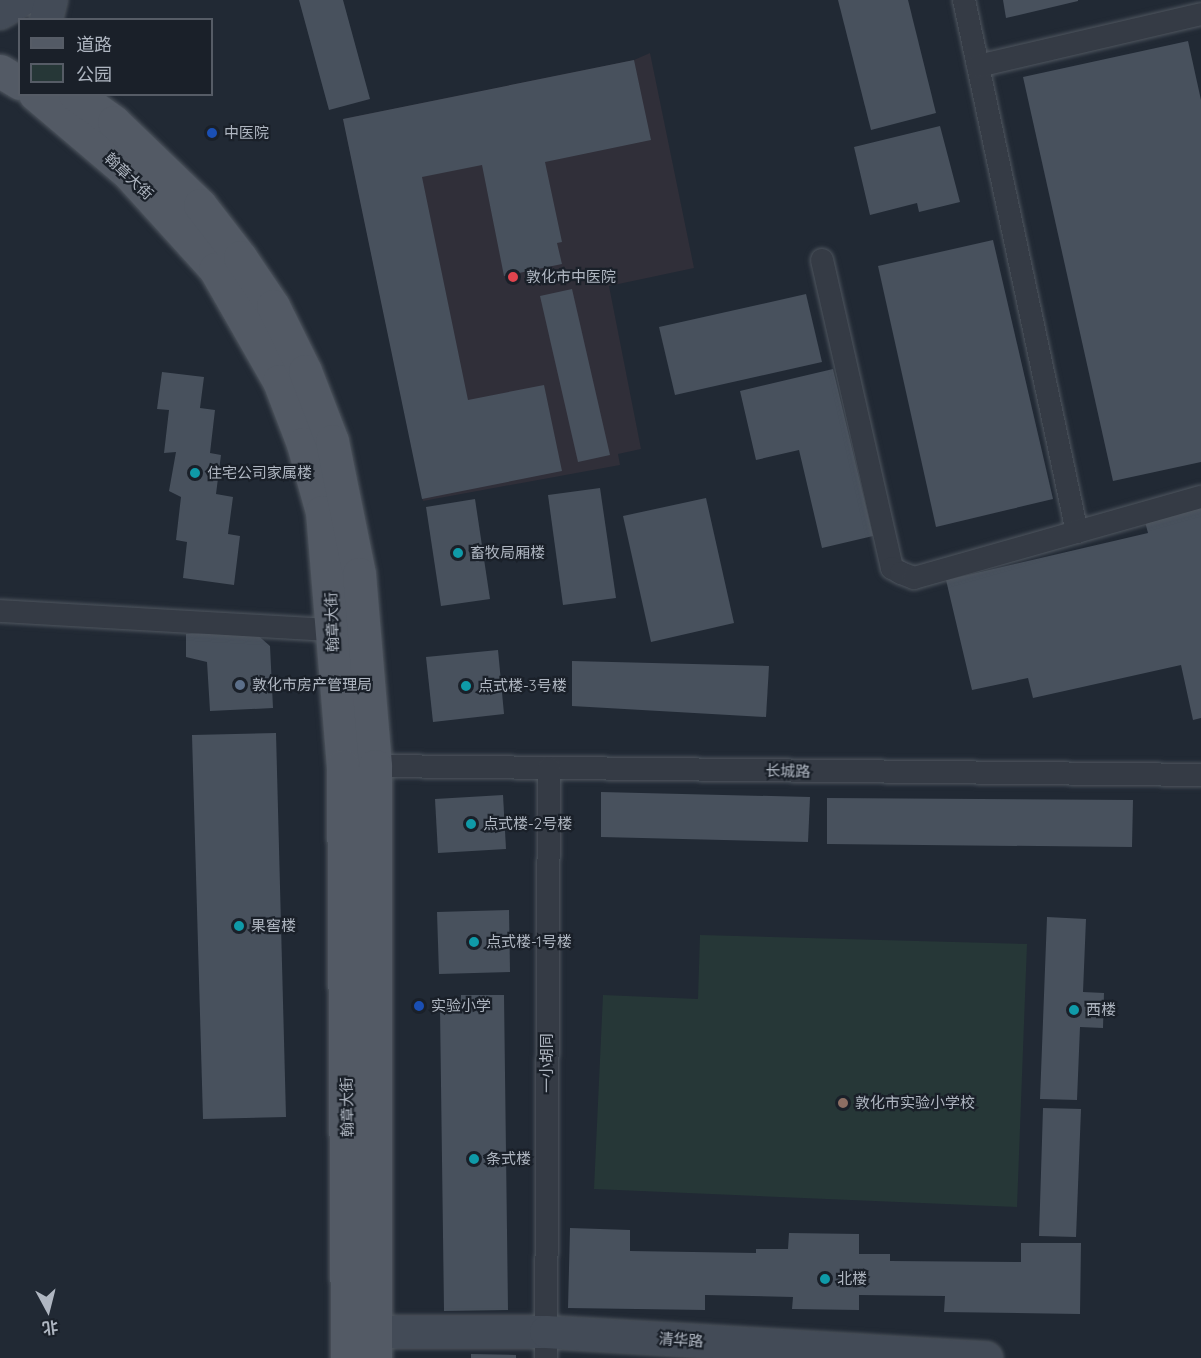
<!DOCTYPE html>
<html>
<head>
<meta charset="utf-8">
<style>
	body { margin:0 }
	#map { position:relative; width:1201px; height:1358px; overflow:hidden; background:#212934; font-family:Quicksand,"Noto Sans SC",sans-serif }
	div>[style] { position:absolute }
	[style*='--x'] { left:calc(var(--x)*1px); top:calc(var(--y)*1px); width:calc(var(--w)*1px); rotate:calc(var(--a)*1deg) }
	.medical>* { inset:0; background:#302f39 }
	.green>* { inset:0; background:#263737 }
	.building>* { inset:0; background:#48515d }
	.roads { filter:drop-shadow(0 0 2px #4f565f) drop-shadow(0 0 2px #4f565f) }
	.street>* { height:22px; margin:-11px; padding:0 11px; transform-origin:11px; border-radius:11px; background:#353b45 }
	.secondary>* { height:32px; margin:-16px; padding:0 16px; transform-origin:16px; border-radius:16px; background:#434b57 }
	.primary>* { height:33px; margin:-16.5px; padding:0 16.5px; transform-origin:16.5px; border-radius:16.5px; background:#535a65 }
	.dots>* { width:16px; height:16px; translate:-50% -50%; box-sizing:border-box; border:3px solid #1a2029; border-radius:50% }
	span { translate:-50% -50%; white-space:nowrap; text-align:center; line-height:1.15; -webkit-text-stroke:4.5px #1a2029; paint-order:stroke }
	.poi-label { font-size:15px; color:#afb6c1 }
	.left { translate:0 -50%; text-align:left }
	.street-label { font-size:15px; color:#afb6c1 }
	.legend { position:absolute; left:18px; top:18px; width:195px; height:78px; box-sizing:border-box; background:#1a2029; border:2px solid #565c66; margin:0; padding:8px 10px; list-style:none; font-size:18px; color:#afb6c1 }
	.legend li { display:flex; align-items:center; gap:12px; height:30px }
	.legend b { width:30px; border:2px solid #565c66 }
	.north { position:absolute; left:18px; top:1280px; width:60px; height:60px; -webkit-text-stroke:4px #1a2029; paint-order:stroke; rotate:173deg; font-size:16px; font-weight:700; line-height:24px; text-align:center; color:#afb6c1 }
	.north::after { content:''; display:block; margin:auto; width:21px; height:27px; background:#afb6c1; clip-path:polygon(50% 0,100% 100%,50% 72%,0 100%) }
</style>
</head>
<body>
<div id="map">
	<div class="medical">
		<i style="clip-path:polygon(650px 53px,694px 268px,609px 286px,641px 449px,618px 454px,620px 465px,423px 501px,343px 119px,634px 60px)"></i>
	</div>
	<div class="green">
		<i style="clip-path:polygon(700px 935px,1027px 944px,1017px 1207px,594px 1189px,603px 995px,698px 999px)"></i>
	</div>
	<div class="building">
		<i style="clip-path:polygon(299px 0,343px 0,370px 99px,329px 110px)"></i>
		<i style="clip-path:polygon(838px 0,908px 0,936px 113px,871px 130px)"></i>
		<i style="clip-path:polygon(1003px 0,1078px 0,1078px 1px,1006px 18px)"></i>
		<i style="clip-path:polygon(1188px 41px,1201px 100px,1201px 462px,1113px 481px,1023px 77px)"></i>
		<i style="clip-path:polygon(634px 60px,651px 140px,545px 162px,562px 242px,557px 243px,562px 264px,504px 276px,482px 165px,422px 177px,468px 400px,544px 385px,562px 471px,422px 499px,343px 119px)"></i>
		<i style="clip-path:polygon(940px 126px,960px 202px,919px 212px,917px 203px,870px 215px,854px 147px)"></i>
		<i style="clip-path:polygon(993px 240px,1053px 499px,936px 527px,878px 266px)"></i>
		<i style="clip-path:polygon(572px 289px,610px 455px,578px 462px,540px 296px)"></i>
		<i style="clip-path:polygon(806px 294px,822px 362px,675px 395px,659px 327px)"></i>
		<i style="clip-path:polygon(833px 369px,873px 536px,822px 548px,799px 450px,756px 460px,740px 391px)"></i>
		<i style="clip-path:polygon(162px 372px,204px 377px,200px 408px,215px 410px,210px 453px,221px 455px,216px 494px,233px 497px,228px 534px,240px 536px,234px 585px,183px 578px,187px 542px,176px 540px,181px 497px,169px 491px,176px 452px,164px 453px,169px 410px,157px 409px)"></i>
		<i style="clip-path:polygon(600px 488px,616px 598px,563px 605px,548px 495px)"></i>
		<i style="clip-path:polygon(706px 498px,734px 623px,651px 642px,623px 516px)"></i>
		<i style="clip-path:polygon(475px 499px,490px 599px,441px 606px,426px 507px)"></i>
		<i style="clip-path:polygon(1201px 504px,1201px 718px,1193px 720px,1181px 665px,1033px 698px,1028px 678px,972px 690px,946px 580px,1148px 533px,1144px 518px)"></i>
		<i style="clip-path:polygon(254px 632px,270px 646px,273px 708px,210px 711px,207px 662px,186px 657px,186px 634px)"></i>
		<i style="clip-path:polygon(498px 650px,504px 714px,433px 722px,426px 657px)"></i>
		<i style="clip-path:polygon(572px 661px,769px 666px,766px 717px,572px 706px)"></i>
		<i style="clip-path:polygon(276px 733px,286px 1117px,203px 1119px,192px 735px)"></i>
		<i style="clip-path:polygon(601px 792px,810px 797px,808px 842px,601px 837px)"></i>
		<i style="clip-path:polygon(503px 795px,506px 849px,438px 853px,435px 799px)"></i>
		<i style="clip-path:polygon(827px 798px,1133px 800px,1132px 847px,827px 844px)"></i>
		<i style="clip-path:polygon(509px 910px,510px 972px,439px 974px,437px 912px)"></i>
		<i style="clip-path:polygon(1047px 917px,1086px 919px,1083px 992px,1104px 993px,1103px 1028px,1080px 1027px,1077px 1100px,1040px 1099px)"></i>
		<i style="clip-path:polygon(461px 995px,504px 995px,508px 1310px,444px 1311px,440px 1009px,461px 1008px)"></i>
		<i style="clip-path:polygon(1043px 1108px,1081px 1109px,1076px 1237px,1039px 1236px)"></i>
		<i style="clip-path:polygon(570px 1228px,630px 1230px,630px 1251px,756px 1253px,756px 1249px,788px 1249px,789px 1233px,859px 1234px,859px 1254px,890px 1254px,890px 1261px,1021px 1262px,1021px 1243px,1081px 1243px,1080px 1314px,944px 1312px,945px 1296px,859px 1295px,859px 1310px,792px 1309px,793px 1297px,705px 1295px,705px 1310px,568px 1308px)"></i>
		<i style="clip-path:polygon(471px 1354px,516px 1355px,516px 1358px,471px 1358px)"></i>
	</div>
	<div class="roads">
		<div class="street">
			<i style="--x:964;--y:0;--w:544;--a:78.01"></i>
			<i style="--x:978;--y:66;--w:229;--a:-13.1"></i>
			<i style="--x:822;--y:260;--w:316;--a:77.2"></i>
			<i style="--x:892;--y:568;--w:10;--a:29"></i>
			<i style="--x:901;--y:573;--w:14;--a:21"></i>
			<i style="--x:914;--y:578;--w:298;--a:-15.8"></i>
			<i style="--x:0;--y:611;--w:332;--a:3.3"></i>
			<i style="--x:375;--y:766;--w:826;--a:0.62"></i>
			<i style="--x:546;--y:1358;--w:590;--a:-89.71"></i>
		</div>
		<div class="secondary">
			<i style="--x:0;--y:13;--w:26;--a:-31"></i>
			<i style="--x:46;--y:20;--w:21;--a:-76"></i>
			<i style="--x:376;--y:1332;--w:170;--a:0"></i>
			<i style="--x:546;--y:1332;--w:441;--a:3.4"></i>
		</div>
		<div class="primary">
			<i style="--x:0;--y:71;--w:23;--a:31"></i>
			<i style="--x:35;--y:94;--w:122;--a:40.3"></i>
			<i style="--x:128;--y:173;--w:130;--a:47.8"></i>
			<i style="--x:215;--y:269;--w:129;--a:60.3"></i>
			<i style="--x:279;--y:381;--w:67;--a:69.1"></i>
			<i style="--x:303;--y:444;--w:71;--a:74.4"></i>
			<i style="--x:322;--y:512;--w:255;--a:85.3"></i>
			<i style="--x:343;--y:766;--w:592;--a:89.61"></i>
			<i style="--x:75;--y:94;--w:48;--a:35.7"></i>
			<i style="--x:114;--y:122;--w:120;--a:44"></i>
			<i style="--x:200;--y:205;--w:66;--a:52.4"></i>
			<i style="--x:240;--y:257;--w:59;--a:56"></i>
			<i style="--x:273;--y:306;--w:72;--a:63.8"></i>
			<i style="--x:305;--y:371;--w:75;--a:68.9"></i>
			<i style="--x:332;--y:441;--w:136;--a:78.5"></i>
			<i style="--x:359;--y:574;--w:193;--a:85.2"></i>
			<i style="--x:375;--y:766;--w:592;--a:90"></i>
		</div>
	</div>
	<div class="dots">
		<i style="left:212px;top:133px;background:#1a4fb4"></i>
		<i style="left:513px;top:277px;background:#e0444e"></i>
		<i style="left:195px;top:473px;background:#0f9aa8"></i>
		<i style="left:458px;top:553px;background:#0f9aa8"></i>
		<i style="left:240px;top:685px;background:#5c6f8a"></i>
		<i style="left:466px;top:686px;background:#0f9aa8"></i>
		<i style="left:471px;top:824px;background:#0f9aa8"></i>
		<i style="left:239px;top:926px;background:#0f9aa8"></i>
		<i style="left:474px;top:942px;background:#0f9aa8"></i>
		<i style="left:419px;top:1006px;background:#1a4fb4"></i>
		<i style="left:1074px;top:1010px;background:#0f9aa8"></i>
		<i style="left:843px;top:1103px;background:#8d6e63"></i>
		<i style="left:474px;top:1159px;background:#0f9aa8"></i>
		<i style="left:825px;top:1279px;background:#0f9aa8"></i>
	</div>
	<div class="poi-label">
		<span class="left" style="left:224px;top:133px">中医院</span>
		<span class="left" style="left:526px;top:277px">敦化市中医院</span>
		<span class="left" style="left:207px;top:473px">住宅公司家属楼</span>
		<span class="left" style="left:470px;top:553px">畜牧局厢楼</span>
		<span class="left" style="left:252px;top:685px">敦化市房产管理局</span>
		<span class="left" style="left:478px;top:686px">点式楼-3号楼</span>
		<span class="left" style="left:483px;top:824px">点式楼-2号楼</span>
		<span class="left" style="left:251px;top:926px">果窖楼</span>
		<span class="left" style="left:486px;top:942px">点式楼-1号楼</span>
		<span class="left" style="left:431px;top:1006px">实验小学</span>
		<span class="left" style="left:1086px;top:1010px">西楼</span>
		<span class="left" style="left:855px;top:1103px">敦化市实验小学校</span>
		<span class="left" style="left:486px;top:1159px">条式楼</span>
		<span class="left" style="left:837px;top:1279px">北楼</span>
	</div>
	<div class="street-label">
		<span style="left:129px;top:176px;rotate:43deg">翰章大街</span>
		<span style="left:332px;top:622px;rotate:-92deg">翰章大街</span>
		<span style="left:788px;top:771px;rotate:1deg">长城路</span>
		<span style="left:547px;top:1063px;rotate:-90deg">一小胡同</span>
		<span style="left:347px;top:1107px;rotate:-91deg">翰章大街</span>
		<span style="left:681px;top:1340px;rotate:3deg">清华路</span>
	</div>
	<ul class="legend">
	<li><b style="height:8px;background:#535a65"></b>道路</li>
	<li><b style="height:16px;background:#263737"></b>公园</li>
	</ul>
	<div class="north">北</div>
</div>
</body>
</html>
